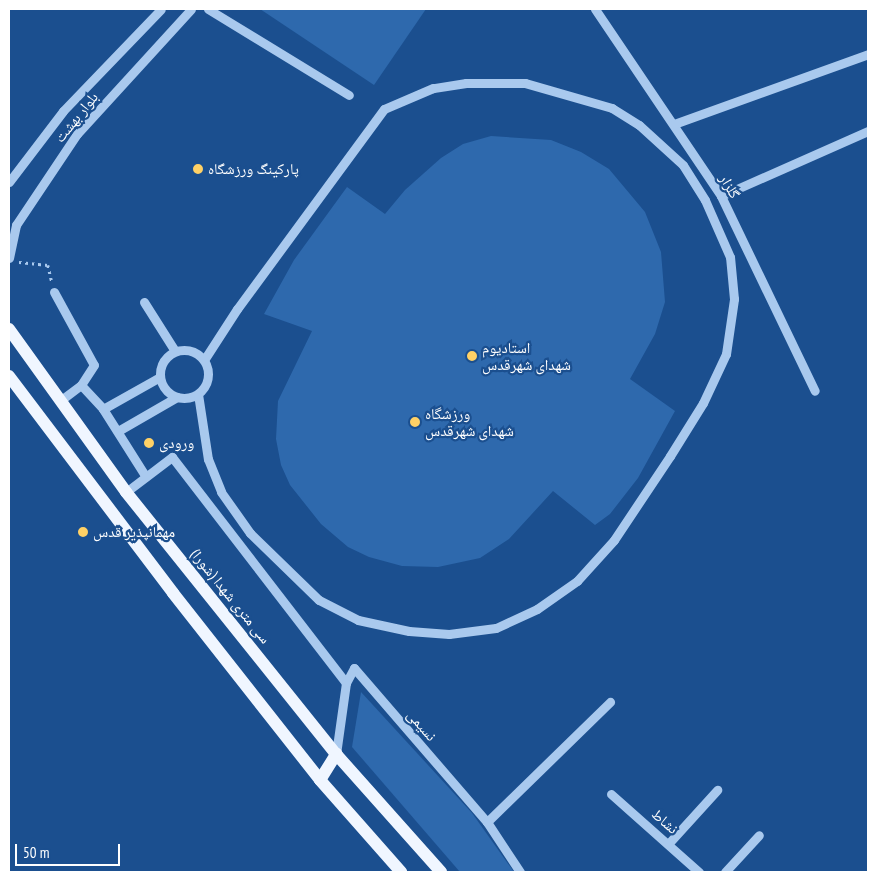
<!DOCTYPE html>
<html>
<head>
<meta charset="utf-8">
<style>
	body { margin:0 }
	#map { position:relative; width:877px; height:881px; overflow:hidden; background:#1b4f8f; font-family:"PT Sans Narrow","Noto Naskh Arabic",sans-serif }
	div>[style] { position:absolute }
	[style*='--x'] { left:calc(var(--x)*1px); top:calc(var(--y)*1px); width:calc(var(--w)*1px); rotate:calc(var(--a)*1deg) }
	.green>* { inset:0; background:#2e69ad }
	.path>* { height:2.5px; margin-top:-1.25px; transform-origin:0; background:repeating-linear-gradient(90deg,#a9c9ee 0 2.5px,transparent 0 6.5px) }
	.minor>* { height:9px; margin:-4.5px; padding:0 4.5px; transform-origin:4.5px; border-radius:4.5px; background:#a9c9ee }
	.minor>.ring { margin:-4.5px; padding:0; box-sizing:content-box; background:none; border:9px solid #a9c9ee; border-radius:50% }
	.major>* { height:12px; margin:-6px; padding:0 6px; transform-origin:6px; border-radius:6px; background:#f0f6ff }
	.dots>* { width:14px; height:14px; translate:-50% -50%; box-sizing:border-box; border:2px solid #1b4f8f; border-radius:50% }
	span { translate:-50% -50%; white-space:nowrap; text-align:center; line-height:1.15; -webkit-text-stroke:4.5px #1b4f8f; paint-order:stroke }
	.street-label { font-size:15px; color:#fff }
	.poi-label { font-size:15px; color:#fff }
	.left { translate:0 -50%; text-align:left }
	.frame { position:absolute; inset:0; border:10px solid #fff; pointer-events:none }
	.scale { position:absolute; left:15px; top:844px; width:105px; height:22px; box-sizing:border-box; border:2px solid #fff; border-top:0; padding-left:6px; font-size:15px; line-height:18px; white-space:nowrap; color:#fff; -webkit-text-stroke:4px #1b4f8f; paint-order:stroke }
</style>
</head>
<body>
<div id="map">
	<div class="green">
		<i style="clip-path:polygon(260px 9px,426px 9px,374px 85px)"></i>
		<i style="clip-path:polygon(491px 136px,551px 140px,581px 152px,609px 169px,645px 212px,661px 252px,665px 302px,655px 334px,630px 379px,675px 411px,638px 478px,610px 514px,595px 525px,553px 491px,509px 539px,480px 558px,438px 567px,402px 566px,369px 557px,348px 547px,321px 524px,290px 485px,281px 465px,276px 439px,278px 401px,312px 331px,264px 314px,294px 260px,347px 187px,385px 214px,405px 190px,441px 158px,463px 144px)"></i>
		<i style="clip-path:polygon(361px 692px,472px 813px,514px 872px,460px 872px,352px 747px)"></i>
	</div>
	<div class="path">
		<i style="--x:19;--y:262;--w:29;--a:6"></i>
		<i style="--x:48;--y:265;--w:18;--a:77"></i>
	</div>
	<div class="minor">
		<i style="--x:208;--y:9;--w:165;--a:31.4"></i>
		<i style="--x:595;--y:9;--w:225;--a:56"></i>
		<i style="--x:721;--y:196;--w:216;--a:64.3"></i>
		<i style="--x:674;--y:124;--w:206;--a:-19.8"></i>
		<i style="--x:9;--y:182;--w:89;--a:-52.7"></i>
		<i style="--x:63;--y:111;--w:141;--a:-46.1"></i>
		<i style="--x:721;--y:196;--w:161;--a:-23.9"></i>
		<i style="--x:9;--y:258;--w:34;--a:-78"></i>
		<i style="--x:16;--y:225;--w:110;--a:-56.2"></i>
		<i style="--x:77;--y:134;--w:169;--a:-47.6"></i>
		<i style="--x:54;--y:292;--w:83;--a:61.3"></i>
		<i style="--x:94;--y:365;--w:24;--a:123"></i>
		<i style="--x:81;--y:385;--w:26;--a:143"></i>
		<i style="--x:144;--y:302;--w:58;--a:57.7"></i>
		<i class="ring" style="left:160px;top:350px;width:39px;height:39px"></i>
		<i style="--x:81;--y:385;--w:33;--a:47"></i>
		<i style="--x:103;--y:409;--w:80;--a:57.7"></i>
		<i style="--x:198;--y:394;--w:66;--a:81.3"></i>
		<i style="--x:208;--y:459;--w:35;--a:68"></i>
		<i style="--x:221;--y:492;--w:50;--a:54.7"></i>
		<i style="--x:250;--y:533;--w:96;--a:44.2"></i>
		<i style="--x:319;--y:600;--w:44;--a:27.1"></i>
		<i style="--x:358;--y:620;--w:52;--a:12.2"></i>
		<i style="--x:409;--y:631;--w:40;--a:4.3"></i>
		<i style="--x:449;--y:634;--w:47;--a:-7.3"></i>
		<i style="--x:496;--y:628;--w:45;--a:-24.9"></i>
		<i style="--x:537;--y:609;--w:49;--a:-35"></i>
		<i style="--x:577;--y:581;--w:55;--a:-47.9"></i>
		<i style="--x:614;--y:540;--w:101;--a:-56.3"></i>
		<i style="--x:670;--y:456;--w:62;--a:-58.1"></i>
		<i style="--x:703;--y:403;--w:54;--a:-64.9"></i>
		<i style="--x:726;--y:354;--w:56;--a:-81.7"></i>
		<i style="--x:734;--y:299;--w:42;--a:-95.4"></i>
		<i style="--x:730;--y:257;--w:62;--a:-113.7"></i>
		<i style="--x:705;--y:200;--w:41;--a:-122.2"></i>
		<i style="--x:683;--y:165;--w:59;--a:-137.7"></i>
		<i style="--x:639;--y:125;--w:32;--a:-148"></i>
		<i style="--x:612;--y:108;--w:91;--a:-164"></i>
		<i style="--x:525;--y:83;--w:59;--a:180"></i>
		<i style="--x:466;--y:83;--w:33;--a:171"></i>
		<i style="--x:433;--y:88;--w:53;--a:156.8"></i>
		<i style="--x:384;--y:109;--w:248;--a:126.3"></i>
		<i style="--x:237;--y:309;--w:61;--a:122.9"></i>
		<i style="--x:103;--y:409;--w:65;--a:-29.3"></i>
		<i style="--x:118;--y:431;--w:68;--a:-30"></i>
		<i style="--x:126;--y:492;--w:58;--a:-37.3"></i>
		<i style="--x:172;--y:457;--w:285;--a:52.4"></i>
		<i style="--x:336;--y:754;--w:72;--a:-82"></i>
		<i style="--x:346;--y:683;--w:17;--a:-62"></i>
		<i style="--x:354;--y:668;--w:203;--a:49.2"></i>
		<i style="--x:487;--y:822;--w:60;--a:56.6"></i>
		<i style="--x:611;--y:794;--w:118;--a:41.6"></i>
		<i style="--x:487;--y:822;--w:172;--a:-44.3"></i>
		<i style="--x:669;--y:843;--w:72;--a:-47.8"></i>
		<i style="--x:725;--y:872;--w:50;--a:-47.4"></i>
	</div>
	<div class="major">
		<i style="--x:9;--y:329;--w:201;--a:54.3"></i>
		<i style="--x:126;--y:492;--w:336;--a:51.3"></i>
		<i style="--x:336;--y:754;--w:158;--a:48.3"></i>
		<i style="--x:9;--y:376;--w:272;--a:52.9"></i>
		<i style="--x:173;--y:593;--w:238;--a:51.8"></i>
		<i style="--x:320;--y:780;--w:123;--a:48.6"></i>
		<i style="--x:320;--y:780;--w:31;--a:-58"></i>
	</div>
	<div class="dots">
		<i style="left:198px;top:169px;background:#ffd166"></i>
		<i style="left:472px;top:356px;background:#ffd166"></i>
		<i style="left:415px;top:422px;background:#ffd166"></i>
		<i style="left:149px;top:443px;background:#ffd166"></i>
		<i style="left:83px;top:532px;background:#ffd166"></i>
	</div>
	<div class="street-label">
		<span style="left:76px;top:117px;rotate:-51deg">بلوار بهشت</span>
		<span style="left:730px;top:186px;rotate:60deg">گلزار</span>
		<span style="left:231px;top:596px;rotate:51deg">سی متری شهدا (شورا)</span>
		<span style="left:422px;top:725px;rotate:49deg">نسیمی</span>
		<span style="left:665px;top:821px;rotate:41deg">نشاط</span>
	</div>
	<div class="poi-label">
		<span class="left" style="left:208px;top:169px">پارکینگ ورزشگاه</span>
		<span class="left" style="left:482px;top:356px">استادیوم<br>شهدای شهرقدس</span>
		<span class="left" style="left:425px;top:422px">ورزشگاه<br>شهدای شهرقدس</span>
		<span class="left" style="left:159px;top:443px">ورودی</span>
		<span class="left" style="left:93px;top:532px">مهمانپذیر قدس</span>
	</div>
	<div class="frame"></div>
	<div class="scale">50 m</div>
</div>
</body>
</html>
